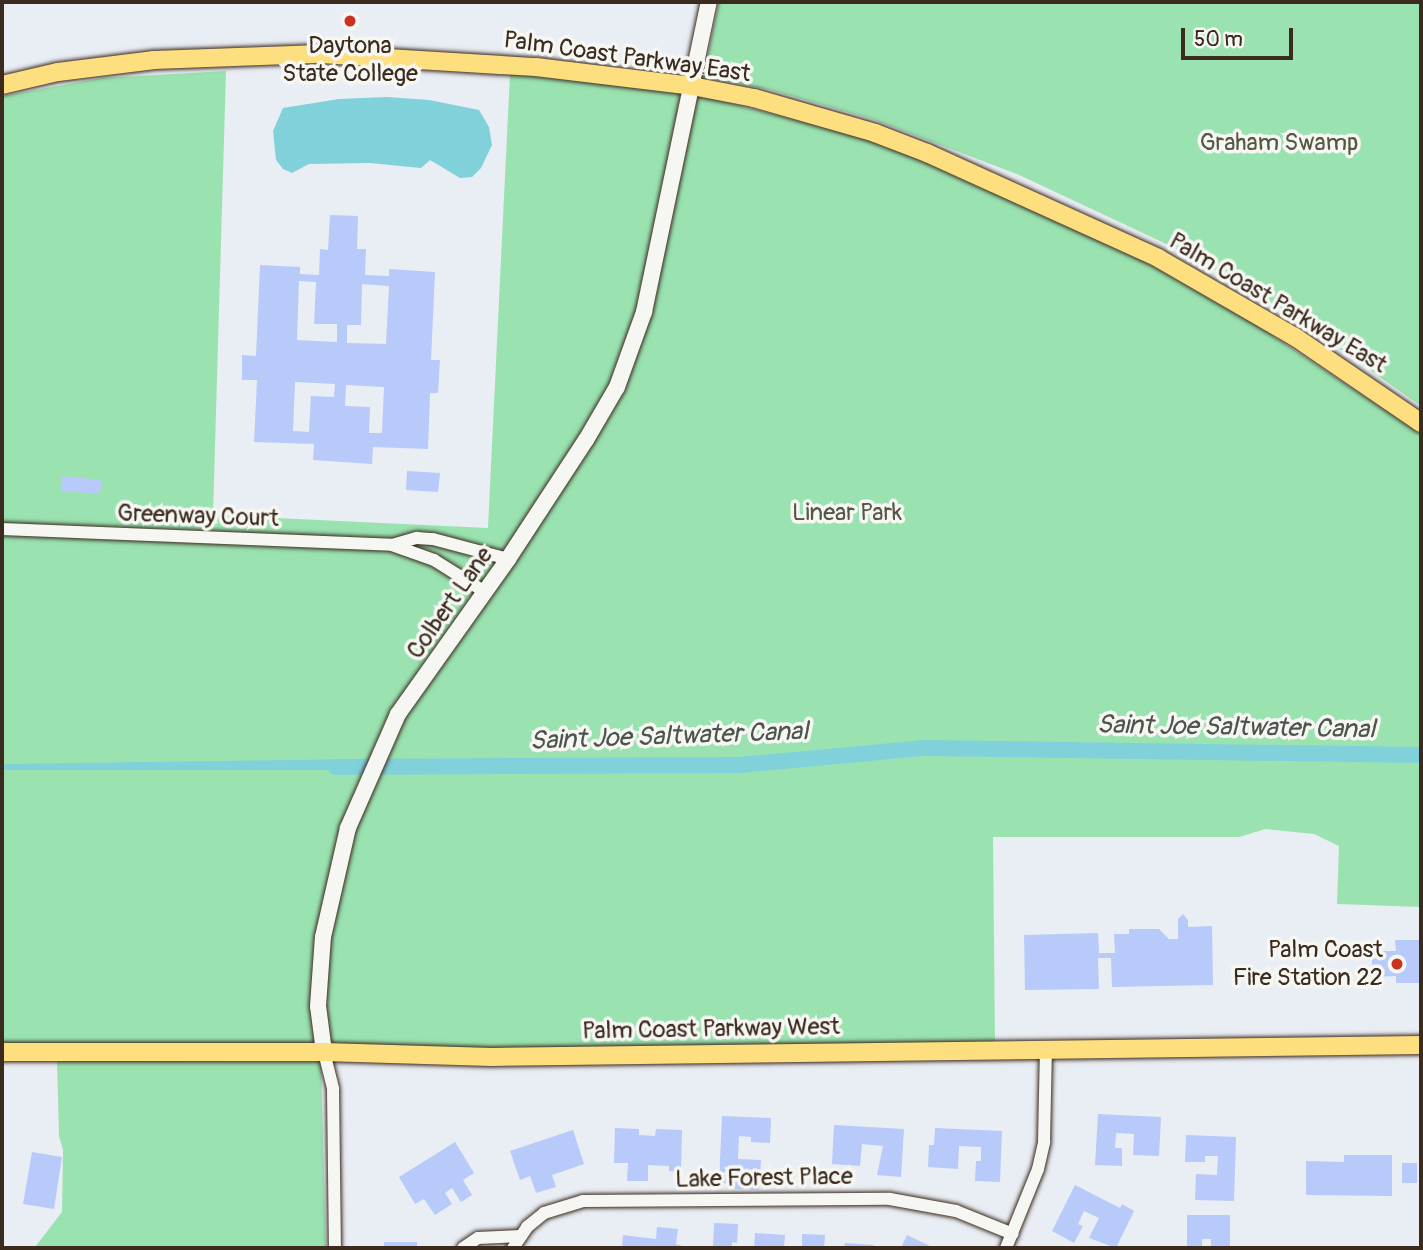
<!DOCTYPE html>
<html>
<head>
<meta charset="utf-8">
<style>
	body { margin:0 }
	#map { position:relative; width:1423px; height:1250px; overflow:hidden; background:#e9edf4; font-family:Pangolin,sans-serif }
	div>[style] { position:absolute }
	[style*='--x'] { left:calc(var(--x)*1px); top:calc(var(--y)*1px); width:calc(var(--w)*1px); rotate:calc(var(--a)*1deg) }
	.green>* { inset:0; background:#9ae3b1 }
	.water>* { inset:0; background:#81d1db }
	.canal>* { height:16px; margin:-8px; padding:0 8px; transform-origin:8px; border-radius:8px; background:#81d1db }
	.building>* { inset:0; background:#b7cafa }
	.roads { filter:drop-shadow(0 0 2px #3b2a1e) drop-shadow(0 0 2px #3b2a1e) }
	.street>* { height:12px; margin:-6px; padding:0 6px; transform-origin:6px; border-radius:6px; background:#f6f6f2 }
	.secondary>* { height:16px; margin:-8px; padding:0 8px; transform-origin:8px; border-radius:8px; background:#f6f6f2 }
	.primary>* { height:18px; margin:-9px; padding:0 9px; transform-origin:9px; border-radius:9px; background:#fedf80 }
	.dots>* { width:19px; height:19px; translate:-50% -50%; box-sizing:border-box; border:4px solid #f6f6f2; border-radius:50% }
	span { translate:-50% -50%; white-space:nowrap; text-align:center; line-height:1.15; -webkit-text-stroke:7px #f6f6f2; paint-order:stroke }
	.poi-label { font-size:24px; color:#3b2a1e }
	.right { translate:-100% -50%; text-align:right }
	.street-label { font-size:24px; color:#3b2a1e }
	.park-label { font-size:24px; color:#535843 }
	.water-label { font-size:26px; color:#4c544d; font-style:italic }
	.frame { position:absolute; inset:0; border:4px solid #3b2a1e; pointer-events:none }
	.scale { position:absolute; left:1181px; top:28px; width:112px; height:32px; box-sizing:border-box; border:4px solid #3b2a1e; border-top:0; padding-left:9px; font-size:21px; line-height:24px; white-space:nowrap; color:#3b2a1e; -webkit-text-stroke:5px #f6f6f2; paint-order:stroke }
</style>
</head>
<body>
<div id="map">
	<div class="green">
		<i style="clip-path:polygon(719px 2px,1421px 2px,1421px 406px,1293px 316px,1192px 256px,1019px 175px,875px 120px,767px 89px,703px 78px)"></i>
		<i style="clip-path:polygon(226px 71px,213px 515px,488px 528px,510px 73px,706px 97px,885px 143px,1005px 194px,1151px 265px,1258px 326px,1421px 434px,1421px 907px,1337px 904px,1339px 846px,1314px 834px,1266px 829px,1239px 837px,993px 837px,995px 1042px,476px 1050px,2px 1043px,2px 96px,102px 78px)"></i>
		<i style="clip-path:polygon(57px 1061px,321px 1062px,326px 1248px,2px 1248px,35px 1247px,62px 1212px,63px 1150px,59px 1136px)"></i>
	</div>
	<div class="water">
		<i style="clip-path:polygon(387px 97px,429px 100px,479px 110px,489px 127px,492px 145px,481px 168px,472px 177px,460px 178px,430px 160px,421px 168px,370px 163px,309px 164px,292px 173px,283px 169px,276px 160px,273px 131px,283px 108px,339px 99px)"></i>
		<i style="clip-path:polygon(360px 759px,356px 770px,2px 770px,2px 764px)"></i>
	</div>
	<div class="canal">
		<i style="--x:336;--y:767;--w:404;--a:-0.3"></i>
		<i style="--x:740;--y:765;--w:183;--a:-5.3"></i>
		<i style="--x:922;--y:748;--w:499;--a:0.8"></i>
	</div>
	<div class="building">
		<i style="clip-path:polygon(evenodd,330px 215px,358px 216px,357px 249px,366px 249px,365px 275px,389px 276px,389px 269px,435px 272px,431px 360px,440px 360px,438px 393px,430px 393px,428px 449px,373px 447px,372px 464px,313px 460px,314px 444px,254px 442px,257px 380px,242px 380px,242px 355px,256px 356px,260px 265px,300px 267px,300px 274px,319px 275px,320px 249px,328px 250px,330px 215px,299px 281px,316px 282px,314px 324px,337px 324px,337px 342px,297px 340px,299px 281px,330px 215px,362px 284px,389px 286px,386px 344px,347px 343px,347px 325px,361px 325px,362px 284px,330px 215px,295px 382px,335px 384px,334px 397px,311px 396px,309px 432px,293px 431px,295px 382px,330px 215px,346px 385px,384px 387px,382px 433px,369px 433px,370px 407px,345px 406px,346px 385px)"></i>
		<i style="clip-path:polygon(407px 471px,440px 473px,438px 492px,406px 490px)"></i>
		<i style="clip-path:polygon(62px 476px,102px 480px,100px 494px,61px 491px)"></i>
		<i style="clip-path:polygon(1183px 914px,1188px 920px,1188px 927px,1212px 926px,1213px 985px,1112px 987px,1111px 958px,1098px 958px,1099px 989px,1025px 990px,1024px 935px,1098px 933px,1099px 953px,1115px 953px,1114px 934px,1129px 934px,1129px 929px,1159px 929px,1169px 939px,1178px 939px,1178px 919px)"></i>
		<i style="clip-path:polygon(1395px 940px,1419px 940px,1421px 983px,1396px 983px,1396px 976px,1372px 977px,1372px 951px,1396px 951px)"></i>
		<i style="clip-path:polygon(1098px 1114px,1161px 1117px,1159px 1156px,1133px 1155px,1134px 1134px,1116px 1133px,1115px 1148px,1122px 1148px,1122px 1166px,1095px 1165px)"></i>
		<i style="clip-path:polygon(722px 1116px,771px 1118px,770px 1143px,751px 1142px,751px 1137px,739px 1136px,738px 1159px,761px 1160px,759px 1190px,735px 1189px,735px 1184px,719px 1183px)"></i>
		<i style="clip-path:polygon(834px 1125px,904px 1129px,901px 1177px,877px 1175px,883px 1146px,862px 1144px,860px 1166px,832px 1164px)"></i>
		<i style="clip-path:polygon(615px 1128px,639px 1129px,639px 1135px,655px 1136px,656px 1129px,682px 1130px,681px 1172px,669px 1171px,669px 1166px,648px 1165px,648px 1181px,627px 1181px,628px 1163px,614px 1163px)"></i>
		<i style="clip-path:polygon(935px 1128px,1002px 1131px,1000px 1182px,975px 1181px,976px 1161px,981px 1161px,981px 1147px,959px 1146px,958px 1169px,928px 1167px,929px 1145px,934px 1145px)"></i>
		<i style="clip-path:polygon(573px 1130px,584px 1164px,552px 1175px,556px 1187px,536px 1193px,530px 1176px,520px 1180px,510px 1151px)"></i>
		<i style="clip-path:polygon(1186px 1135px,1236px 1137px,1234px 1201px,1195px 1200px,1196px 1174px,1217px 1175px,1218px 1156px,1205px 1156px,1205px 1162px,1185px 1162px)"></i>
		<i style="clip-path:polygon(455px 1142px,474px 1173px,463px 1180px,472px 1195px,461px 1202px,452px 1188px,445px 1193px,452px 1204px,435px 1215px,424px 1199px,415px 1204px,399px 1177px)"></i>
		<i style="clip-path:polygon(32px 1152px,62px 1157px,54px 1209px,23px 1204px)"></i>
		<i style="clip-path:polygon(1344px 1155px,1392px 1155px,1392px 1196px,1306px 1195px,1306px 1161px,1344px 1162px)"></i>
		<i style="clip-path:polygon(1402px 1163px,1417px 1163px,1417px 1183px,1402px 1183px)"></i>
		<i style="clip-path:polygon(1075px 1185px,1120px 1208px,1122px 1204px,1134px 1211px,1116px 1248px,1089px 1238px,1099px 1218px,1084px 1211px,1078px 1224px,1083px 1226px,1074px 1243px,1052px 1231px)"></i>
		<i style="clip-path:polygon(1187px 1215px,1230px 1215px,1230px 1248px,1211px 1248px,1211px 1239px,1202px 1239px,1202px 1246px,1187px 1246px)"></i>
		<i style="clip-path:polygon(714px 1223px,738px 1224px,737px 1243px,732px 1242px,732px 1248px,713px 1248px)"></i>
		<i style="clip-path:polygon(657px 1227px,678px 1229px,676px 1244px,689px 1248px,622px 1248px,623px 1235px,656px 1239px)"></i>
		<i style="clip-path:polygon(755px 1233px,785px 1235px,784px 1248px,754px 1248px)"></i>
		<i style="clip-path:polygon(802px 1234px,825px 1235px,824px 1248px,802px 1248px)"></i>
		<i style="clip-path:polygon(907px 1235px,934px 1248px,901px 1248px)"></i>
		<i style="clip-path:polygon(384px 1242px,417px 1242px,417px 1248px,384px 1248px)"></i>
		<i style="clip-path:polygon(845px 1243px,874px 1245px,874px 1248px,844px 1248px)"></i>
	</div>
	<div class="roads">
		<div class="street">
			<i style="--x:2;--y:529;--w:390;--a:2.3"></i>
			<i style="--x:392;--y:545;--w:45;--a:19.7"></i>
			<i style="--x:434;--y:560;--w:60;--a:32.1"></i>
			<i style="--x:392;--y:545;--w:26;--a:-16"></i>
			<i style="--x:417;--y:538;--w:16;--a:4"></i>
			<i style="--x:433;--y:539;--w:78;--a:14.9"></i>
			<i style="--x:324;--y:1052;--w:38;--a:76"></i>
			<i style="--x:333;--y:1089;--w:159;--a:89.3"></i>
			<i style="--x:463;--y:1248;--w:18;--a:-34"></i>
			<i style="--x:478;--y:1238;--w:43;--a:-2.7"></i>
			<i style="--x:513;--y:1248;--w:25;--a:-56"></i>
			<i style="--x:527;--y:1227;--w:22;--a:-39"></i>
			<i style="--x:544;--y:1213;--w:41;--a:-17.1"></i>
			<i style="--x:583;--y:1201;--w:307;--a:-0.4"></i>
			<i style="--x:890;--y:1199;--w:67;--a:10.3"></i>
			<i style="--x:956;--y:1211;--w:61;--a:22"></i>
			<i style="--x:1006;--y:1248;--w:85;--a:-67.9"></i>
			<i style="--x:1038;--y:1169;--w:28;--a:-77"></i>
			<i style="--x:1044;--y:1142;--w:92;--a:-88.8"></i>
		</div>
		<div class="secondary">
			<i style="--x:324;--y:1052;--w:46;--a:-97.4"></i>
			<i style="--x:318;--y:1006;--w:69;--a:-85.9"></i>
			<i style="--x:323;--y:937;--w:112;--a:-77.1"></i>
			<i style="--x:348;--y:828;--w:124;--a:-66.3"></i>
			<i style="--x:398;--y:714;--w:190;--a:-54.6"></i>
			<i style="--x:508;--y:559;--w:142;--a:-56.8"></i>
			<i style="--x:586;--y:440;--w:61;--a:-59.7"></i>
			<i style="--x:617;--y:387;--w:80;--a:-70.2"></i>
			<i style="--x:644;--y:312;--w:317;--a:-78.2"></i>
		</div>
		<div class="primary">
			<i style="--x:2;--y:85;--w:57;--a:-13.1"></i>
			<i style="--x:58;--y:72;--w:97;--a:-7.1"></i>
			<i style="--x:154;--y:60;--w:167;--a:-2.1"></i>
			<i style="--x:321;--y:54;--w:215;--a:3.5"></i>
			<i style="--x:536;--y:67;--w:157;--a:6.9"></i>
			<i style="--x:692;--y:86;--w:63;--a:11"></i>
			<i style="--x:754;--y:98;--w:126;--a:16.1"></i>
			<i style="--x:875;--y:133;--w:56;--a:21"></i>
			<i style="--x:927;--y:153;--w:254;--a:24.4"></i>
			<i style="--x:1158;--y:258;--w:158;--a:30"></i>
			<i style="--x:1295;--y:337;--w:153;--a:34.3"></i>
			<i style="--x:2;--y:1052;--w:322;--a:0"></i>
			<i style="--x:324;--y:1052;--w:168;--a:1.7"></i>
			<i style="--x:492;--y:1057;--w:929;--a:-0.74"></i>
		</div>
	</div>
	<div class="dots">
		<i style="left:350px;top:21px;background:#c8321e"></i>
		<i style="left:1397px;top:964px;background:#c8321e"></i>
	</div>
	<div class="poi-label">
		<span style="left:350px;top:60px">Daytona<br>State College</span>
		<span class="right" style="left:1383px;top:964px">Palm Coast<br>Fire Station 22</span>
	</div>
	<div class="street-label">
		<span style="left:627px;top:57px;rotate:8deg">Palm Coast Parkway East</span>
		<span style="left:1278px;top:303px;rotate:31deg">Palm Coast Parkway East</span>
		<span style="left:198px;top:516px;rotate:2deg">Greenway Court</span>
		<span style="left:450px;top:603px;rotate:-55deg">Colbert Lane</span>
		<span style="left:711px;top:1029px;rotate:-1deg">Palm Coast Parkway West</span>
		<span style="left:764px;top:1178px;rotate:-1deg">Lake Forest Place</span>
	</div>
	<div class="park-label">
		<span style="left:1279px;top:143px">Graham Swamp</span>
		<span style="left:847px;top:513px">Linear Park</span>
	</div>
	<div class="water-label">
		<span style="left:1236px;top:728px;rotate:1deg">Saint Joe Saltwater Canal</span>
		<span style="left:669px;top:737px;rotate:-2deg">Saint Joe Saltwater Canal</span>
	</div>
	<div class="frame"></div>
	<div class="scale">50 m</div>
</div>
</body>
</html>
